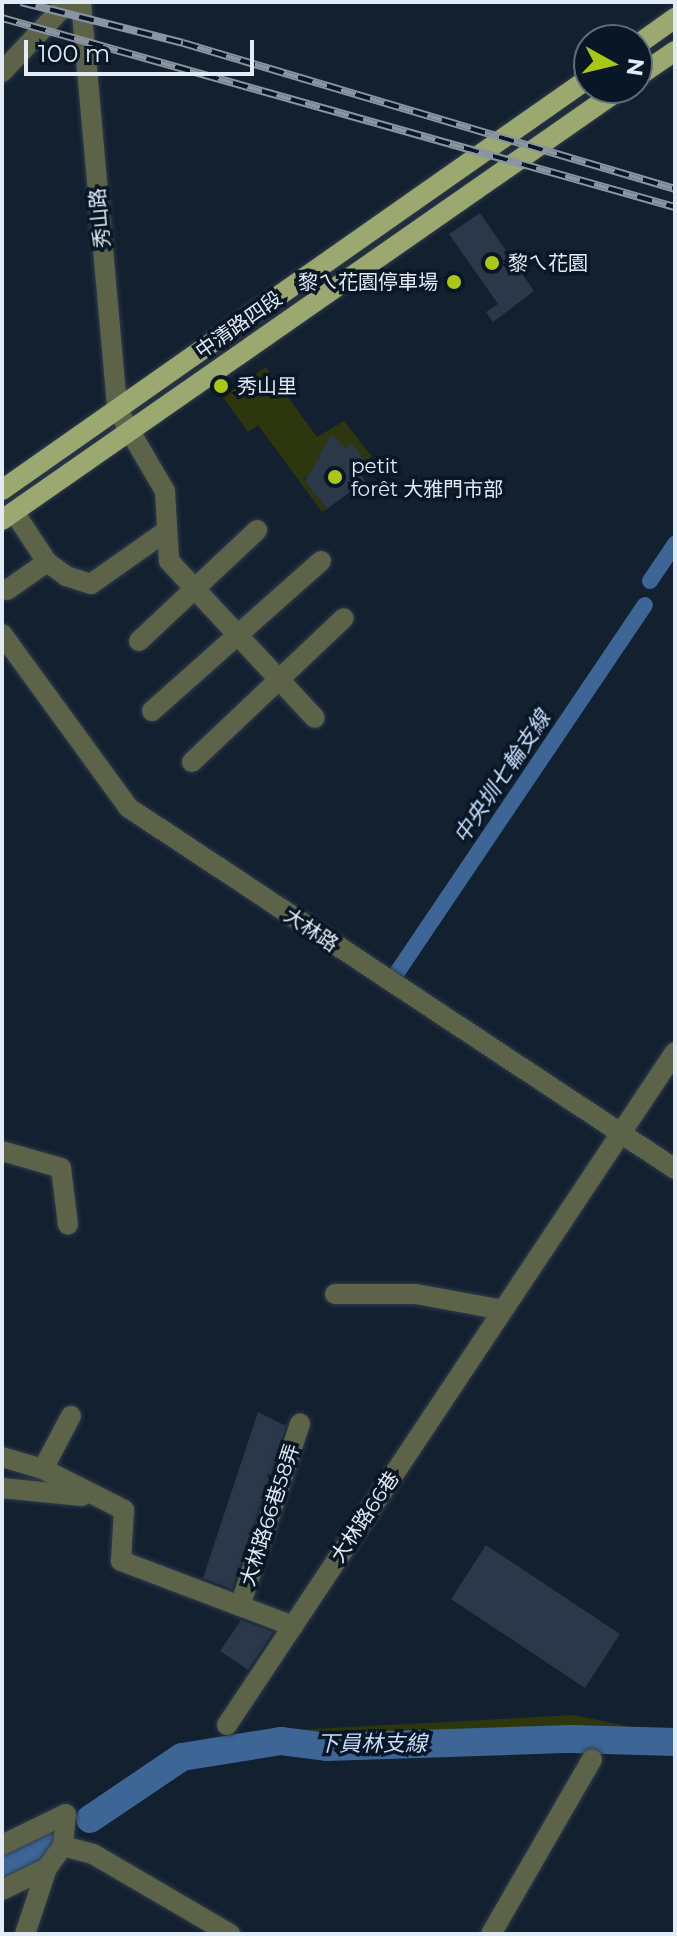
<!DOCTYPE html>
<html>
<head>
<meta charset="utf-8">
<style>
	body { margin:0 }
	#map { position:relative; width:677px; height:1936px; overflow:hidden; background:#122030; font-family:Montserrat,"Noto Sans TC",sans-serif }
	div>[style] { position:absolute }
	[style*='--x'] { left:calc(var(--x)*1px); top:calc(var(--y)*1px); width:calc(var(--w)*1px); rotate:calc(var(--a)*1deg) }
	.green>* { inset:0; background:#2e360e }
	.canal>* { height:16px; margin:-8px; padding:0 8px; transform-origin:8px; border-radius:8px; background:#3d6697 }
	.river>* { height:28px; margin:-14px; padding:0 14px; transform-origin:14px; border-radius:14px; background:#3d6697 }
	.building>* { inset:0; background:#2a384a }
	.roads { filter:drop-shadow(0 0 2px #2f3c4c) drop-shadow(0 0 2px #2f3c4c) }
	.minor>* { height:20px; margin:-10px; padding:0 10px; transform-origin:10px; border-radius:10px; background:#5d6349 }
	.major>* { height:20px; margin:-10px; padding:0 10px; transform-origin:10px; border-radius:10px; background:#9ba971 }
	.rail>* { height:8px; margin-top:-4px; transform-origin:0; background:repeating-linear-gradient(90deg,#091626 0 15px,#8a95a2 0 30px); box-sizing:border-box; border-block:2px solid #8a95a2 }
	.dots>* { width:22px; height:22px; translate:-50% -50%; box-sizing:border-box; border:4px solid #091626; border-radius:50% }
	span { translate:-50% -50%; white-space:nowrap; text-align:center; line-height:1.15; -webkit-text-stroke:7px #091626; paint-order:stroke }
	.street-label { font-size:20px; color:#e2ebf6 }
	.poi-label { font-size:20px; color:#e2ebf6 }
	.left { translate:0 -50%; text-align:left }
	.right { translate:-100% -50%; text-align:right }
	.water-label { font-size:22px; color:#c5ddfb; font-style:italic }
	.frame { position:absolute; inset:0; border:4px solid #e2ebf6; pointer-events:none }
	.north { position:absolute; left:573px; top:24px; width:80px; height:80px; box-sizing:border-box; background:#091626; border:2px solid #606b79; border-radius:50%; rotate:98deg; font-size:22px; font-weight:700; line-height:32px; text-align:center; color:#e2ebf6 }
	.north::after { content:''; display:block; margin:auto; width:28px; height:36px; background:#abc716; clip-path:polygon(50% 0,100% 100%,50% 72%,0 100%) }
	.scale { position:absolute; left:24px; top:40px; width:230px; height:36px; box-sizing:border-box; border:4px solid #e2ebf6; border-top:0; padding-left:10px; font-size:24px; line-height:28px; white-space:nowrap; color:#e2ebf6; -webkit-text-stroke:6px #091626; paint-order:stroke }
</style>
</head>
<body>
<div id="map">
	<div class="green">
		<i style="clip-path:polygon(266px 367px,317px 437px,344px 421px,372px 457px,365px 462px,344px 449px,329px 448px,318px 457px,316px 470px,304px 479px,327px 509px,322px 512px,258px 425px,248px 432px,223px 397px)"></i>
		<i style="clip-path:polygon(574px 1715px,626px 1726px,629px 1733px,376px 1740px,257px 1732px)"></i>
	</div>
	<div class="canal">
		<i style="--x:650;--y:581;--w:45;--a:-56"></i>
		<i style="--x:396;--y:974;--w:445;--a:-56"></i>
	</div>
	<div class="river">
		<i style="--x:90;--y:1819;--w:111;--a:-34"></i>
		<i style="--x:182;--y:1757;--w:100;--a:-9.2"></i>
		<i style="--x:281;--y:1741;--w:46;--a:7.4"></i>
		<i style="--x:327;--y:1747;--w:245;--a:-1.9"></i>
		<i style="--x:572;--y:1739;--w:103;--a:1.7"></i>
		<i style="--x:2;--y:1866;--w:56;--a:-26.6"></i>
	</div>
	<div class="building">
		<i style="clip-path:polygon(480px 213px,534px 291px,493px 322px,486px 312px,498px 304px,449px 234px)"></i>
		<i style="clip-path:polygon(332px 434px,345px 448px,352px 443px,365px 462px,357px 468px,365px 481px,327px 509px,305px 481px)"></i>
		<i style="clip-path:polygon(258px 1412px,286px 1426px,232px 1589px,203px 1578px)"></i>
		<i style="clip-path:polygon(486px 1545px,620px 1634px,585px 1688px,451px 1599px)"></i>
		<i style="clip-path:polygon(241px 1620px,273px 1632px,248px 1670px,220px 1651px)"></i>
	</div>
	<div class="roads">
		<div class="minor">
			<i style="--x:81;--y:2;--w:409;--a:84.9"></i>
			<i style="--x:117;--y:409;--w:95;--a:59.7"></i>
			<i style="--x:165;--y:491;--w:70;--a:86.7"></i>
			<i style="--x:169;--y:561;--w:214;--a:47.1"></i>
			<i style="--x:2;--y:72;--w:96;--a:-46.7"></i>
			<i style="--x:47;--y:562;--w:24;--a:36"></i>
			<i style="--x:66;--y:576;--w:26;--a:18"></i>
			<i style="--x:91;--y:584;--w:92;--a:-35.2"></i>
			<i style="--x:7;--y:590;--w:49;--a:-35"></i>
			<i style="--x:47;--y:562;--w:60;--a:-123.4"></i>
			<i style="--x:2;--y:634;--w:215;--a:53.9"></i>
			<i style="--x:129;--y:808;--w:655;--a:33.47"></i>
			<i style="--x:139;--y:641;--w:162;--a:-43.2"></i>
			<i style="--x:152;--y:711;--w:226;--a:-41.6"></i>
			<i style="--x:192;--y:762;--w:209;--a:-43.5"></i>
			<i style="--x:2;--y:1151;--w:61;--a:16.1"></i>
			<i style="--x:61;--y:1168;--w:57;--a:83"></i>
			<i style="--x:335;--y:1294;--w:81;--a:0"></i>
			<i style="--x:416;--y:1294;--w:88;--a:10.4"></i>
			<i style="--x:2;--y:1457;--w:43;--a:16.3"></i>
			<i style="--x:43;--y:1469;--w:91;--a:26.8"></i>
			<i style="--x:124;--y:1510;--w:51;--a:93.4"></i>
			<i style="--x:121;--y:1561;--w:184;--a:20.7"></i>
			<i style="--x:43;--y:1469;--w:60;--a:-62.2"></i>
			<i style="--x:2;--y:1488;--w:80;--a:5.7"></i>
			<i style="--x:240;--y:1606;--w:192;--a:-71.8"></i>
			<i style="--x:227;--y:1725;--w:808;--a:-56.35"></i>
			<i style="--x:2;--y:1845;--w:71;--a:-25.8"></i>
			<i style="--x:63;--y:1846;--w:31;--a:15"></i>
			<i style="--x:93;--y:1854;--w:159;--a:30.3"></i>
			<i style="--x:2;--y:1890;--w:50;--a:-26.1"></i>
			<i style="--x:47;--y:1868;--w:27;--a:-54"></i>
			<i style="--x:63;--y:1846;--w:32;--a:-85"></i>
			<i style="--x:25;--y:1934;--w:70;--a:-71.6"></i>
			<i style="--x:491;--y:1934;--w:202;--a:-60"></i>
		</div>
		<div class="major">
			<i style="--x:637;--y:45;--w:47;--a:-35.4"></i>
			<i style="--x:637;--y:77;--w:46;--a:-34.4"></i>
			<i style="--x:2;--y:490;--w:717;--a:-35.06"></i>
			<i style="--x:2;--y:520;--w:756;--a:-34.87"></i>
		</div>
	</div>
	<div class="rail">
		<i style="--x:21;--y:2;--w:167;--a:14.2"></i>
		<i style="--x:183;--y:43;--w:513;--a:16.53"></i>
		<i style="--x:2;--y:18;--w:699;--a:15.69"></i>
	</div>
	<div class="dots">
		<i style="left:492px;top:263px;background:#abc716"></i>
		<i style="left:454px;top:282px;background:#abc716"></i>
		<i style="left:221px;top:386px;background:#abc716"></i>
		<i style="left:335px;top:477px;background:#abc716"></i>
	</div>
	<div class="street-label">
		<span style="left:100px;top:218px;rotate:-95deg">秀山路</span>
		<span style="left:239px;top:325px;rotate:-35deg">中清路四段</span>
		<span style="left:311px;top:930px;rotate:34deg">大林路</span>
		<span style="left:270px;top:1515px;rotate:-72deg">大林路66巷58弄</span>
		<span style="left:365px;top:1517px;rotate:-56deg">大林路66巷</span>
	</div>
	<div class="poi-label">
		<span class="left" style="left:508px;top:263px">黎ㄟ花園</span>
		<span class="right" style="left:438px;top:282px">黎ㄟ花園停車場</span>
		<span class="left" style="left:237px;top:386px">秀山里</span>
		<span class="left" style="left:351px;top:478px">petit<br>forêt 大雅門市部</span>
	</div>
	<div class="water-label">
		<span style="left:502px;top:777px;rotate:-56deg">中央圳七輪支線</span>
		<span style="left:372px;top:1744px">下員林支線</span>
	</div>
	<div class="frame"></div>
	<div class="north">N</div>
	<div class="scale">100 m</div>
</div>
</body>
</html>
